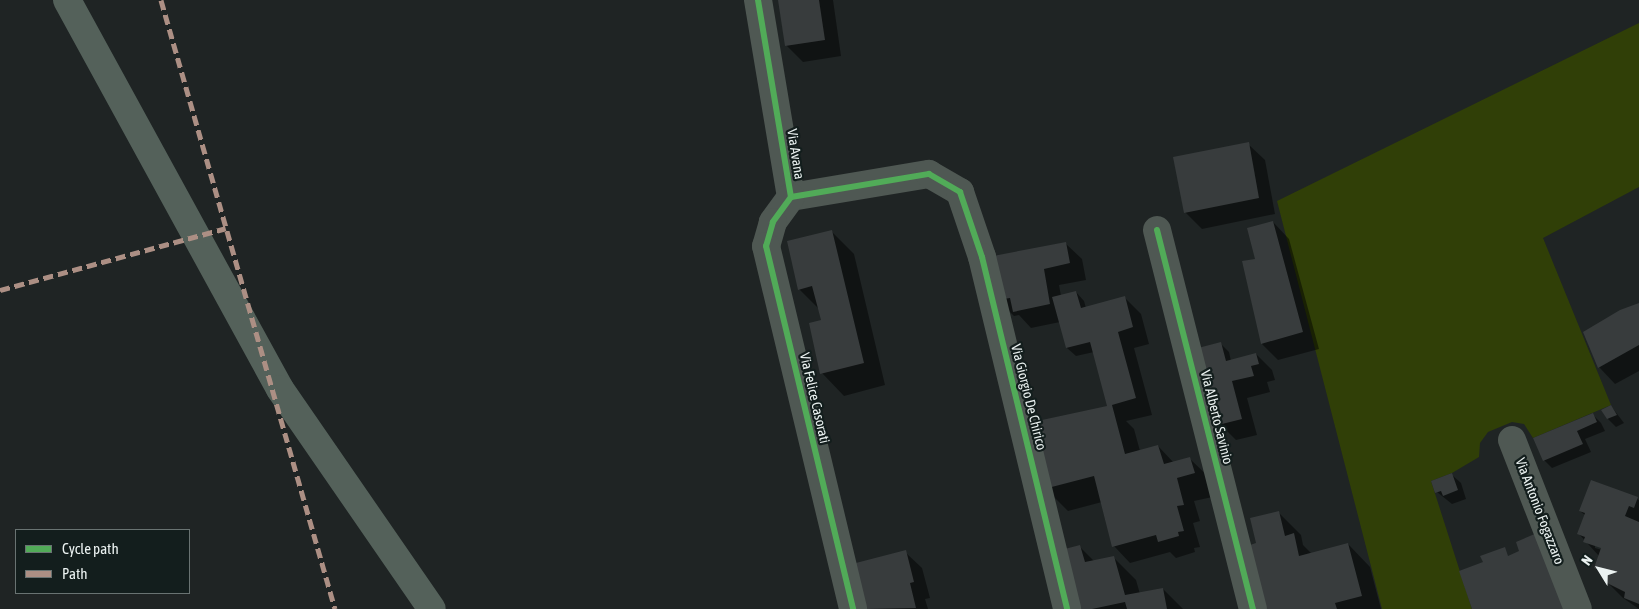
<!DOCTYPE html>
<html>
<head>
<meta charset="utf-8">
<style>
	body { margin:0 }
	#map { position:relative; width:1639px; height:609px; overflow:hidden; background:#1f2424; font-family:"Asap Condensed",sans-serif }
	div>[style] { position:absolute }
	[style*='--x'] { left:calc(var(--x)*1px); top:calc(var(--y)*1px); width:calc(var(--w)*1px); rotate:calc(var(--a)*1deg) }
	.green>* { inset:0; background:#303f07 }
	.shadow>* { inset:0; background:#0007 }
	.building>* { inset:0; background:#383c3d }
	.minor>* { height:28px; margin:-14px; padding:0 14px; transform-origin:14px; border-radius:14px; background:#4f5853 }
	.major>* { height:28px; margin:-14px; padding:0 14px; transform-origin:14px; border-radius:14px; background:#54615a }
	.quiet>* { height:5px; margin-top:-2.5px; transform-origin:0; background:repeating-linear-gradient(90deg,#ac8f84 0 10px,transparent 0 15px) }
	.cycleway>* { height:6px; margin:-3px; padding:0 3px; transform-origin:3px; border-radius:3px; background:#51ab58 }
	span { translate:-50% -50%; white-space:nowrap; text-align:center; line-height:1.15; -webkit-text-stroke:4.5px #131e1d; paint-order:stroke }
	.street-label { font-size:14px; color:#ebf2f1 }
	.legend { position:absolute; left:15px; top:529px; width:175px; height:65px; box-sizing:border-box; background:#131e1d; border:1px solid #697372; margin:0; padding:6px 9px; list-style:none; font-size:15px; color:#ebf2f1 }
	.legend li { display:flex; align-items:center; gap:10px; height:25px }
	.legend b { width:25px; border:1px solid #697372 }
	.north { position:absolute; left:1574px; top:544px; width:50px; height:50px; -webkit-text-stroke:4px #131e1d; paint-order:stroke; rotate:306deg; font-size:14px; font-weight:700; line-height:20px; text-align:center; color:#ebf2f1 }
	.north::after { content:''; display:block; margin:auto; width:18px; height:22px; background:#ebf2f1; clip-path:polygon(50% 0,100% 100%,50% 72%,0 100%) }
</style>
</head>
<body>
<div id="map">
	<div class="green">
		<i style="clip-path:polygon(1639px 23px,1639px 187px,1543px 238px,1611px 405px,1533px 438px,1524px 424px,1512px 422px,1488px 432px,1480px 443px,1479px 457px,1452px 473px,1431px 481px,1472px 609px,1382px 609px,1277px 201px)"></i>
	</div>
	<div class="shadow">
		<i style="clip-path:polygon(780px 0,833px 0,841px 56px,803px 62px,786px 45px)"></i>
		<i style="clip-path:polygon(1248px 144px,1265px 160px,1275px 214px,1202px 229px,1185px 212px)"></i>
		<i style="clip-path:polygon(1273px 222px,1289px 239px,1319px 349px,1278px 360px,1262px 344px,1243px 262px,1257px 260px)"></i>
		<i style="clip-path:polygon(832px 232px,854px 254px,885px 385px,844px 396px,822px 373px,822px 321px,819px 309px,799px 289px)"></i>
		<i style="clip-path:polygon(1065px 243px,1082px 259px,1086px 280px,1059px 285px,1061px 296px,1076px 292px,1084px 301px,1086px 308px,1125px 298px,1141px 314px,1149px 344px,1134px 348px,1152px 415px,1126px 421px,1134px 429px,1140px 451px,1158px 446px,1174px 463px,1190px 459px,1213px 481px,1217px 496px,1194px 501px,1200px 521px,1193px 523px,1200px 547px,1194px 548px,1195px 552px,1176px 558px,1170px 552px,1130px 563px,1114px 546px,1102px 502px,1068px 511px,1045px 488px,1110px 407px,1094px 352px,1076px 356px,1067px 348px,1060px 322px,1031px 328px,1019px 315px,1014px 316px,998px 300px)"></i>
		<i style="clip-path:polygon(1639px 304px,1639px 371px,1615px 384px,1599px 367px)"></i>
		<i style="clip-path:polygon(1220px 343px,1229px 352px,1231px 361px,1256px 354px,1272px 370px,1275px 380px,1267px 382px,1270px 392px,1247px 398px,1257px 435px,1236px 440px,1220px 424px)"></i>
		<i style="clip-path:polygon(1611px 406px,1624px 423px,1616px 427px,1608px 419px)"></i>
		<i style="clip-path:polygon(1593px 415px,1601px 423px,1605px 431px,1585px 439px,1591px 452px,1552px 468px,1544px 460px)"></i>
		<i style="clip-path:polygon(1452px 475px,1461px 483px,1466px 499px,1452px 504px,1437px 492px)"></i>
		<i style="clip-path:polygon(evenodd,1592px 482px,1639px 500px,1639px 609px,1623px 598px,1606px 581px,1595px 567px,1599px 556px,1579px 534px,1586px 516px,1580px 511px,1592px 482px,1595px 545px,1607px 549px,1606px 551px,1595px 548px,1595px 545px)"></i>
		<i style="clip-path:polygon(1278px 512px,1301px 535px,1303px 545px,1312px 554px,1348px 544px,1370px 567px,1381px 609px,1267px 609px,1258px 544px)"></i>
		<i style="clip-path:polygon(1080px 547px,1095px 562px,1114px 558px,1136px 580px,1140px 594px,1163px 589px,1183px 609px,1075px 609px)"></i>
		<i style="clip-path:polygon(905px 552px,922px 568px,930px 598px,925px 599px,928px 609px,868px 609px,854px 565px)"></i>
	</div>
	<div class="building">
		<i style="clip-path:polygon(778px 0,819px 0,825px 40px,785px 46px)"></i>
		<i style="clip-path:polygon(1249px 142px,1259px 198px,1184px 213px,1173px 157px)"></i>
		<i style="clip-path:polygon(1273px 221px,1303px 332px,1261px 344px,1242px 261px,1255px 259px,1247px 228px)"></i>
		<i style="clip-path:polygon(832px 230px,864px 363px,820px 374px,809px 323px,821px 320px,812px 286px,798px 290px,787px 241px)"></i>
		<i style="clip-path:polygon(1066px 242px,1070px 263px,1044px 269px,1050px 304px,1013px 312px,1010px 298px,997px 300px,988px 257px)"></i>
		<i style="clip-path:polygon(1076px 291px,1081px 308px,1125px 296px,1133px 327px,1118px 332px,1136px 398px,1112px 405px,1125px 454px,1158px 445px,1164px 464px,1190px 457px,1195px 473px,1177px 478px,1184px 505px,1177px 506px,1184px 531px,1178px 532px,1179px 536px,1158px 542px,1156px 535px,1112px 547px,1094px 476px,1044px 489px,1028px 423px,1107px 406px,1090px 342px,1066px 348px,1052px 297px)"></i>
		<i style="clip-path:polygon(1639px 303px,1639px 345px,1598px 368px,1583px 332px,1620px 310px)"></i>
		<i style="clip-path:polygon(1221px 342px,1226px 361px,1256px 353px,1259px 364px,1251px 366px,1254px 376px,1232px 381px,1242px 419px,1218px 425px,1198px 348px)"></i>
		<i style="clip-path:polygon(1611px 405px,1617px 415px,1607px 419px,1601px 410px)"></i>
		<i style="clip-path:polygon(1593px 413px,1597px 422px,1577px 431px,1583px 444px,1543px 461px,1533px 438px)"></i>
		<i style="clip-path:polygon(1452px 473px,1458px 490px,1443px 496px,1441px 491px,1435px 493px,1431px 481px)"></i>
		<i style="clip-path:polygon(1591px 480px,1638px 497px,1634px 508px,1629px 506px,1625px 516px,1639px 522px,1639px 604px,1624px 598px,1625px 592px,1605px 582px,1601px 571px,1594px 568px,1601px 548px,1583px 542px,1585px 537px,1577px 534px,1585px 513px,1579px 511px)"></i>
		<i style="clip-path:polygon(1279px 511px,1285px 536px,1294px 533px,1299px 556px,1348px 543px,1362px 596px,1335px 603px,1337px 609px,1266px 609px,1250px 545px,1256px 543px,1250px 518px)"></i>
		<i style="clip-path:polygon(1537px 533px,1566px 609px,1472px 609px,1459px 571px,1483px 562px,1480px 556px,1505px 547px,1508px 556px,1519px 551px,1516px 542px)"></i>
		<i style="clip-path:polygon(1080px 545px,1085px 562px,1114px 556px,1125px 595px,1163px 588px,1167px 609px,1127px 609px,1125px 602px,1092px 609px,1074px 609px,1061px 550px)"></i>
		<i style="clip-path:polygon(906px 550px,914px 582px,910px 583px,916px 608px,867px 609px,852px 564px)"></i>
	</div>
	<div class="minor">
		<i style="--x:758;--y:0;--w:200;--a:80.5"></i>
		<i style="--x:791;--y:197;--w:140;--a:-9.5"></i>
		<i style="--x:929;--y:174;--w:36;--a:30"></i>
		<i style="--x:960;--y:192;--w:69;--a:71.3"></i>
		<i style="--x:982;--y:257;--w:362;--a:76.4"></i>
		<i style="--x:791;--y:197;--w:31;--a:126"></i>
		<i style="--x:773;--y:222;--w:25;--a:106"></i>
		<i style="--x:766;--y:246;--w:373;--a:76.5"></i>
		<i style="--x:1157;--y:230;--w:391;--a:75.8"></i>
		<i style="--x:1512;--y:440;--w:181;--a:68.7"></i>
	</div>
	<div class="major">
		<i style="--x:67;--y:0;--w:443;--a:61.3"></i>
		<i style="--x:280;--y:389;--w:267;--a:55.4"></i>
	</div>
	<div class="quiet">
		<i style="--x:161;--y:0;--w:633;--a:74.05"></i>
		<i style="--x:0;--y:290;--w:234;--a:-15.3"></i>
	</div>
	<div class="cycleway">
		<i style="--x:758;--y:0;--w:200;--a:80.5"></i>
		<i style="--x:791;--y:197;--w:140;--a:-9.5"></i>
		<i style="--x:929;--y:174;--w:36;--a:30"></i>
		<i style="--x:960;--y:192;--w:69;--a:71.3"></i>
		<i style="--x:982;--y:257;--w:362;--a:76.4"></i>
		<i style="--x:791;--y:197;--w:31;--a:126"></i>
		<i style="--x:773;--y:222;--w:25;--a:106"></i>
		<i style="--x:766;--y:246;--w:373;--a:76.5"></i>
		<i style="--x:1157;--y:230;--w:391;--a:75.8"></i>
	</div>
	<div class="street-label">
		<span style="left:796px;top:154px;rotate:81deg">Via Avana</span>
		<span style="left:1029px;top:397px;rotate:76deg">Via Giorgio De Chirico</span>
		<span style="left:815px;top:398px;rotate:77deg">Via Felice Casorati</span>
		<span style="left:1217px;top:417px;rotate:76deg">Via Alberto Savinio</span>
		<span style="left:1540px;top:511px;rotate:69deg">Via Antonio Fogazzaro</span>
	</div>
	<ul class="legend">
	<li><b style="height:6px;background:#51ab58"></b>Cycle path</li>
	<li><b style="height:6px;background:#ac8f84"></b>Path</li>
	</ul>
	<div class="north">N</div>
</div>
</body>
</html>
